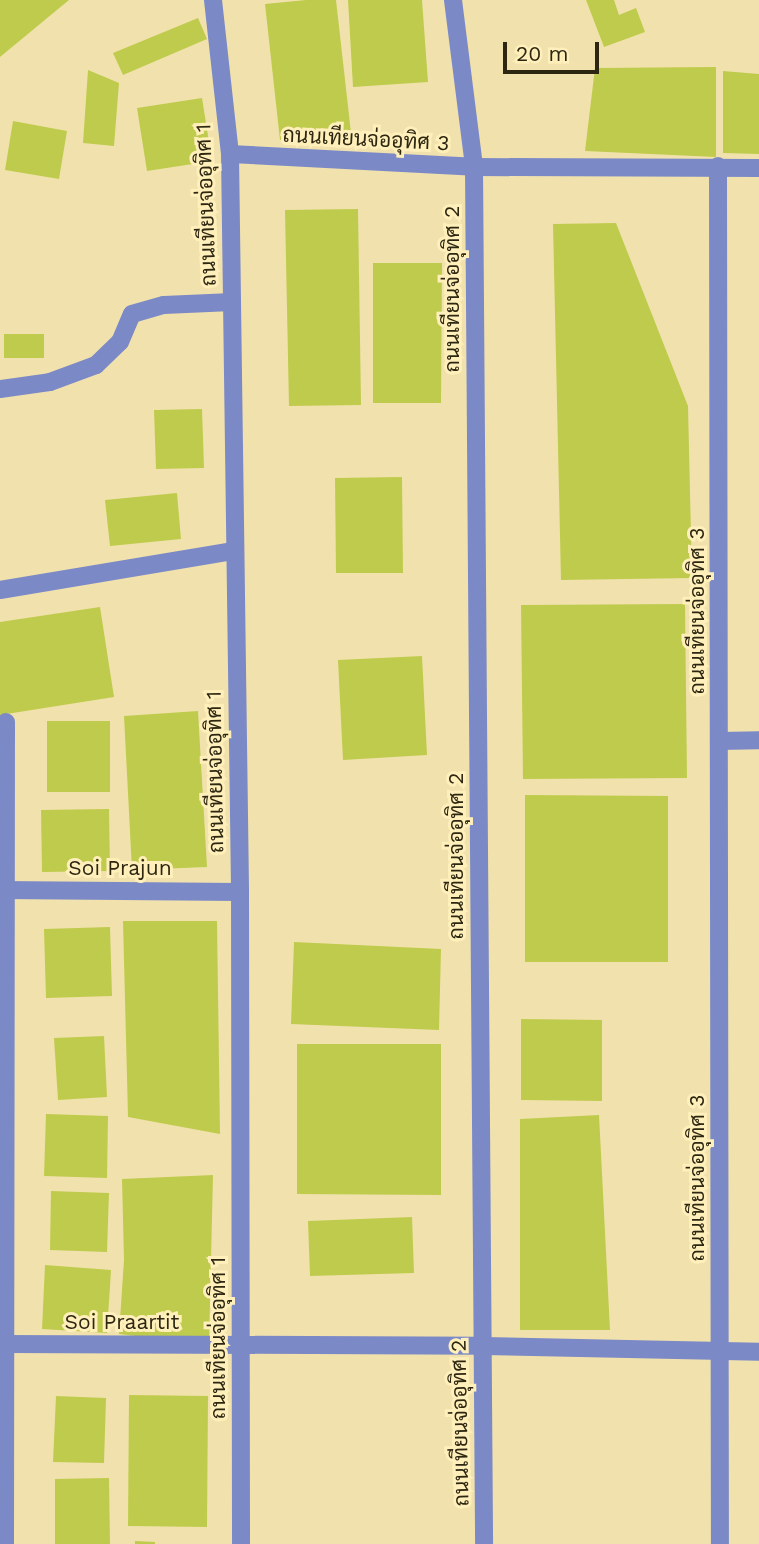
<!DOCTYPE html>
<html>
<head>
<meta charset="utf-8">
<style>
	body { margin:0 }
	#map { position:relative; width:759px; height:1544px; overflow:hidden; background:#f1e2ad; font-family:"Work Sans",Sarabun,sans-serif }
	div>[style] { position:absolute }
	[style*='--x'] { left:calc(var(--x)*1px); top:calc(var(--y)*1px); width:calc(var(--w)*1px); rotate:calc(var(--a)*1deg) }
	.building>* { inset:0; background:#bfcb4c }
	.minor>* { height:18px; margin:-9px; padding:0 9px; transform-origin:9px; border-radius:9px; background:#7c89c7 }
	span { translate:-50% -50%; white-space:nowrap; text-align:center; line-height:1.15; -webkit-text-stroke:6px #ffefba; paint-order:stroke }
	.street-label { font-size:21px; color:#2d2712 }
	.scale { position:absolute; left:503px; top:42px; width:96px; height:32px; box-sizing:border-box; border:4px solid #2d2712; border-top:0; padding-left:9px; font-size:21px; line-height:24px; white-space:nowrap; color:#2d2712; -webkit-text-stroke:5px #ffefba; paint-order:stroke }
</style>
</head>
<body>
<div id="map">
	<div class="building">
		<i style="clip-path:polygon(0 0,69px 0,0 57px)"></i>
		<i style="clip-path:polygon(306px 0,336px 0,351px 133px,280px 140px,265px 4px)"></i>
		<i style="clip-path:polygon(348px 0,422px 0,428px 82px,353px 87px)"></i>
		<i style="clip-path:polygon(586px 0,614px 0,619px 15px,636px 8px,645px 32px,604px 47px)"></i>
		<i style="clip-path:polygon(198px 18px,207px 39px,123px 75px,113px 53px)"></i>
		<i style="clip-path:polygon(716px 67px,716px 157px,585px 151px,595px 68px)"></i>
		<i style="clip-path:polygon(88px 70px,119px 83px,114px 146px,83px 143px)"></i>
		<i style="clip-path:polygon(723px 71px,759px 74px,759px 154px,723px 153px)"></i>
		<i style="clip-path:polygon(202px 98px,212px 161px,147px 171px,137px 108px)"></i>
		<i style="clip-path:polygon(13px 121px,67px 131px,59px 179px,5px 170px)"></i>
		<i style="clip-path:polygon(358px 209px,361px 405px,289px 406px,285px 210px)"></i>
		<i style="clip-path:polygon(616px 223px,688px 406px,692px 578px,561px 580px,553px 224px)"></i>
		<i style="clip-path:polygon(373px 263px,442px 263px,441px 403px,373px 403px)"></i>
		<i style="clip-path:polygon(4px 334px,44px 334px,44px 358px,4px 358px)"></i>
		<i style="clip-path:polygon(202px 409px,204px 468px,156px 469px,154px 410px)"></i>
		<i style="clip-path:polygon(402px 477px,403px 573px,336px 573px,335px 478px)"></i>
		<i style="clip-path:polygon(177px 493px,181px 539px,110px 546px,105px 500px)"></i>
		<i style="clip-path:polygon(685px 604px,687px 778px,523px 779px,521px 605px)"></i>
		<i style="clip-path:polygon(100px 607px,114px 697px,0 715px,0 622px)"></i>
		<i style="clip-path:polygon(422px 656px,427px 755px,343px 760px,338px 660px)"></i>
		<i style="clip-path:polygon(198px 711px,207px 867px,132px 870px,124px 716px)"></i>
		<i style="clip-path:polygon(47px 721px,110px 721px,110px 792px,47px 792px)"></i>
		<i style="clip-path:polygon(525px 795px,668px 796px,668px 962px,525px 962px)"></i>
		<i style="clip-path:polygon(109px 809px,110px 871px,42px 872px,41px 810px)"></i>
		<i style="clip-path:polygon(123px 921px,217px 921px,220px 1134px,128px 1117px)"></i>
		<i style="clip-path:polygon(110px 927px,112px 996px,46px 998px,44px 929px)"></i>
		<i style="clip-path:polygon(294px 942px,441px 949px,439px 1030px,291px 1024px)"></i>
		<i style="clip-path:polygon(521px 1019px,602px 1020px,602px 1101px,521px 1100px)"></i>
		<i style="clip-path:polygon(104px 1036px,107px 1097px,58px 1100px,54px 1038px)"></i>
		<i style="clip-path:polygon(297px 1044px,441px 1044px,441px 1195px,297px 1194px)"></i>
		<i style="clip-path:polygon(46px 1114px,108px 1116px,107px 1178px,44px 1176px)"></i>
		<i style="clip-path:polygon(599px 1115px,610px 1330px,520px 1330px,520px 1119px)"></i>
		<i style="clip-path:polygon(213px 1175px,209px 1345px,119px 1334px,124px 1260px,122px 1179px)"></i>
		<i style="clip-path:polygon(51px 1191px,109px 1193px,107px 1252px,50px 1250px)"></i>
		<i style="clip-path:polygon(412px 1217px,414px 1273px,310px 1276px,308px 1221px)"></i>
		<i style="clip-path:polygon(45px 1265px,111px 1270px,107px 1333px,42px 1329px)"></i>
		<i style="clip-path:polygon(129px 1395px,208px 1396px,207px 1527px,128px 1526px)"></i>
		<i style="clip-path:polygon(56px 1396px,106px 1398px,104px 1463px,53px 1462px)"></i>
		<i style="clip-path:polygon(109px 1478px,110px 1544px,55px 1544px,55px 1479px)"></i>
		<i style="clip-path:polygon(135px 1541px,155px 1542px,155px 1544px,135px 1544px)"></i>
	</div>
	<div class="minor">
		<i style="--x:213;--y:0;--w:155;--a:83.7"></i>
		<i style="--x:230;--y:154;--w:738;--a:89.22"></i>
		<i style="--x:240;--y:892;--w:652;--a:89.91"></i>
		<i style="--x:453;--y:0;--w:168;--a:82.8"></i>
		<i style="--x:474;--y:167;--w:1377;--a:89.58"></i>
		<i style="--x:230;--y:154;--w:244;--a:3"></i>
		<i style="--x:474;--y:167;--w:285;--a:0.2"></i>
		<i style="--x:718;--y:166;--w:1378;--a:89.92"></i>
		<i style="--x:0;--y:389;--w:50;--a:-8"></i>
		<i style="--x:50;--y:382;--w:49;--a:-20.3"></i>
		<i style="--x:96;--y:365;--w:33;--a:-44"></i>
		<i style="--x:120;--y:342;--w:30;--a:-67"></i>
		<i style="--x:132;--y:314;--w:33;--a:-16"></i>
		<i style="--x:164;--y:305;--w:68;--a:-2.5"></i>
		<i style="--x:0;--y:590;--w:237;--a:-9.5"></i>
		<i style="--x:720;--y:741;--w:39;--a:-1"></i>
		<i style="--x:0;--y:890;--w:240;--a:0.5"></i>
		<i style="--x:4;--y:1344;--w:478;--a:0.2"></i>
		<i style="--x:482;--y:1346;--w:277;--a:1.2"></i>
		<i style="--x:5;--y:1544;--w:822;--a:-89.93"></i>
	</div>
	<div class="street-label">
		<span style="left:366px;top:139px;rotate:3deg">ถนนเทียนจ่ออุทิศ 3</span>
		<span style="left:206px;top:205px;rotate:-92deg">ถนนเทียนจ่ออุทิศ 1</span>
		<span style="left:452px;top:289px;rotate:-90deg">ถนนเทียนจ่ออุทิศ 2</span>
		<span style="left:697px;top:611px;rotate:-90deg">ถนนเทียนจ่ออุทิศ 3</span>
		<span style="left:215px;top:772px;rotate:-91deg">ถนนเทียนจ่ออุทิศ 1</span>
		<span style="left:456px;top:856px;rotate:-90deg">ถนนเทียนจ่ออุทิศ 2</span>
		<span style="left:120px;top:868px">Soi Prajun</span>
		<span style="left:697px;top:1178px;rotate:-90deg">ถนนเทียนจ่ออุทิศ 3</span>
		<span style="left:122px;top:1322px">Soi Praartit</span>
		<span style="left:218px;top:1338px;rotate:-90deg">ถนนเทียนจ่ออุทิศ 1</span>
		<span style="left:460px;top:1423px;rotate:-91deg">ถนนเทียนจ่ออุทิศ 2</span>
	</div>
	<div class="scale">20 m</div>
</div>
</body>
</html>
